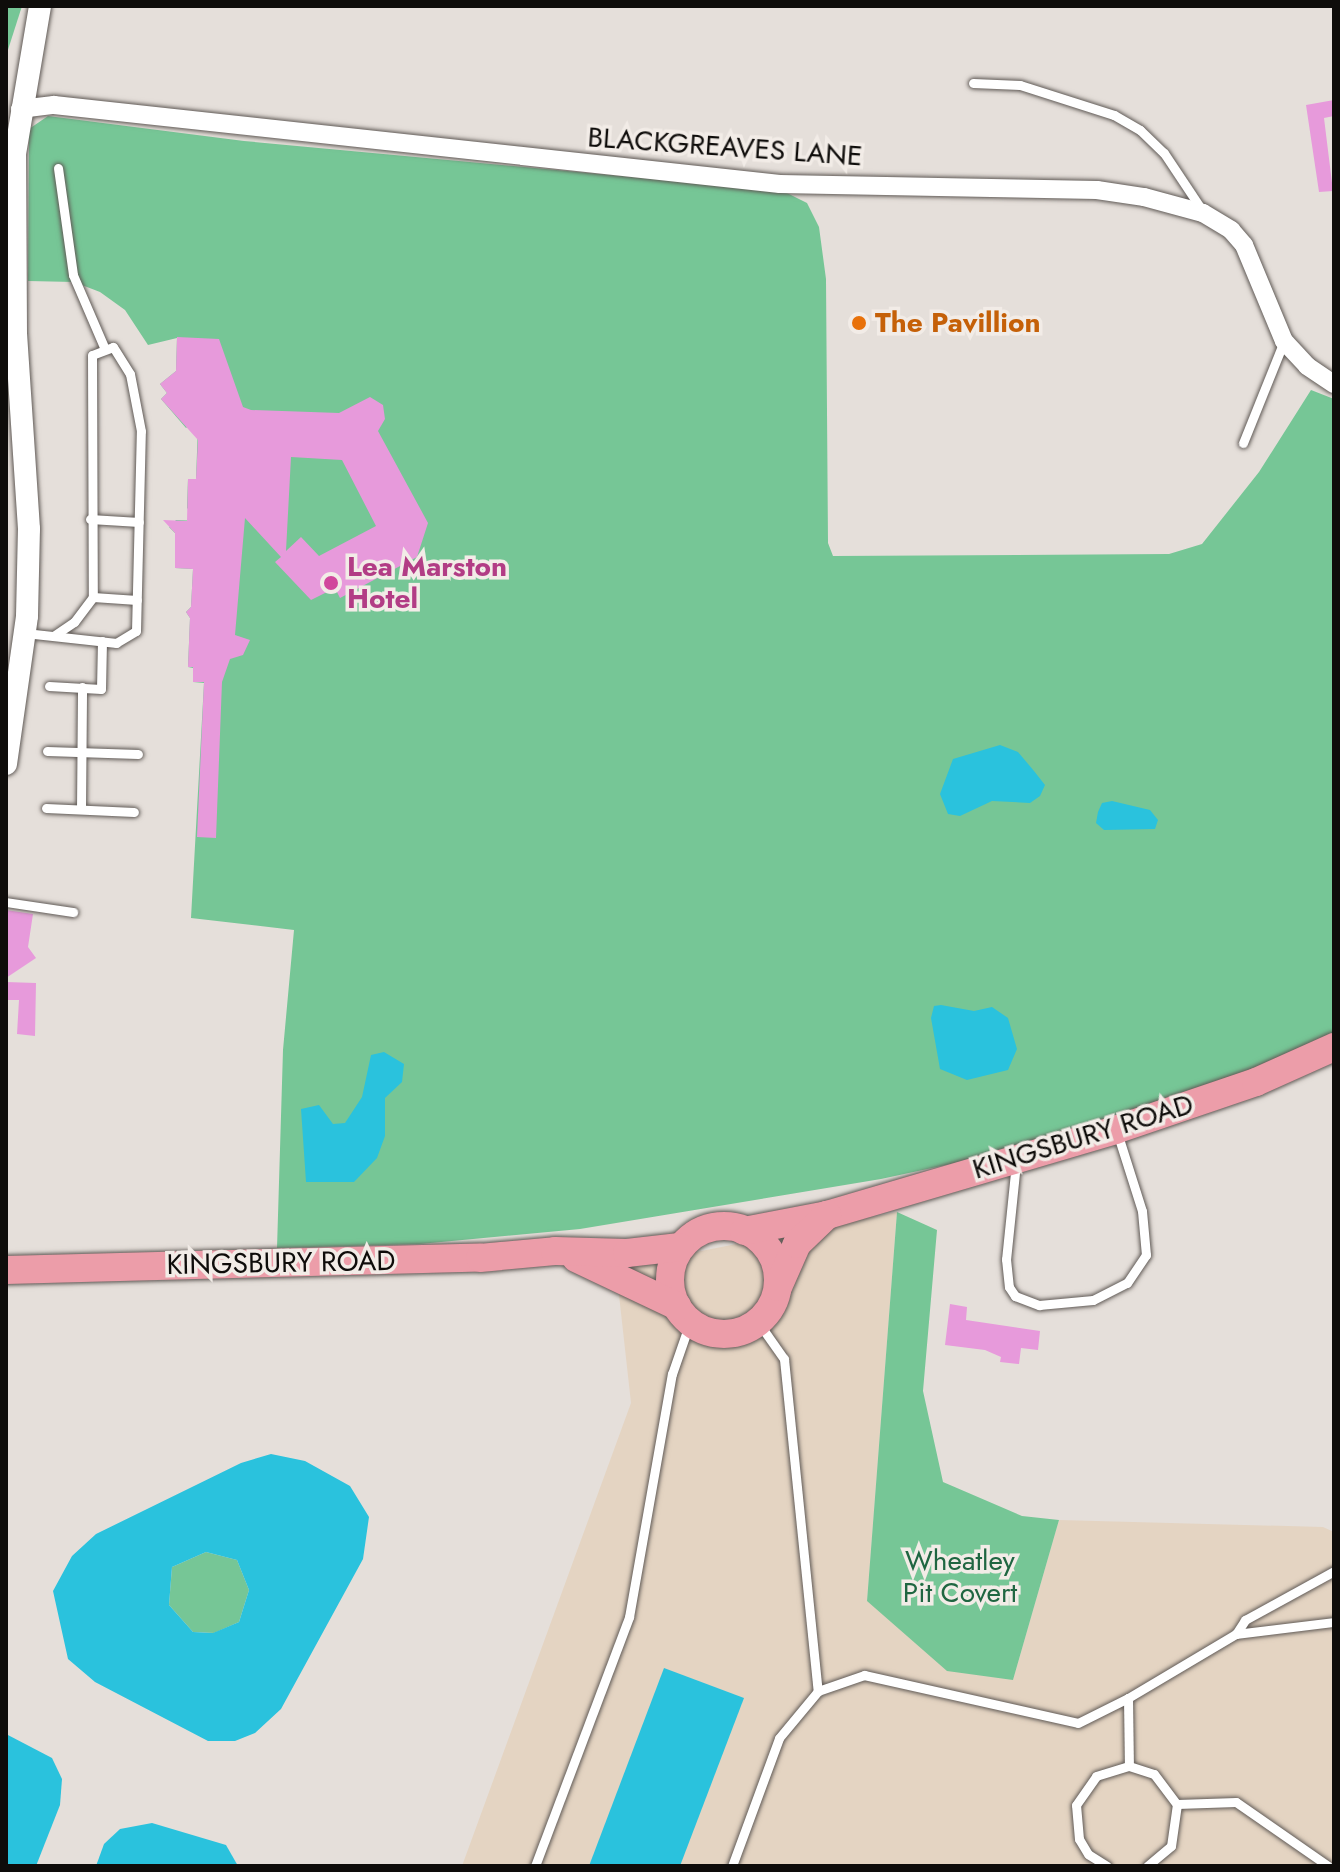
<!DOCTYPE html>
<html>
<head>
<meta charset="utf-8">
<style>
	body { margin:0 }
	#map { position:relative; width:1340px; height:1872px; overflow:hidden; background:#e5dfda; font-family:Jost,sans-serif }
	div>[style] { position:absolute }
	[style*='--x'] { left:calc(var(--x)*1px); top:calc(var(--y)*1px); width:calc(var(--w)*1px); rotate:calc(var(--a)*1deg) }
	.industrial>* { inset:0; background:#e4d4c2 }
	.green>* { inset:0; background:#76c696 }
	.water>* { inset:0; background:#2ac2dd }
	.building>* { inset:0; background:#e79adb }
	.roads { filter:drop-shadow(0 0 2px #605a56) drop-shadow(0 0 2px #605a56) }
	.service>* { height:9px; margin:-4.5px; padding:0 4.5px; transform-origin:4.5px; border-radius:4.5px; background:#fff }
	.minor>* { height:18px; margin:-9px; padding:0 9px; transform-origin:9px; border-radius:9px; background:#fff }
	.tertiary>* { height:22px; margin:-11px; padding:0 11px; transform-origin:11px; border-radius:11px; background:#fff }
	.primary>* { height:28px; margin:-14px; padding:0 14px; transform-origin:14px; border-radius:14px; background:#ec9da9 }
	.primary>.ring { margin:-14px; padding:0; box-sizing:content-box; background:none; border:28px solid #ec9da9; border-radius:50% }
	.dots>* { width:22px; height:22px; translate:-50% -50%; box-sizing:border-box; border:4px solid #f2ece7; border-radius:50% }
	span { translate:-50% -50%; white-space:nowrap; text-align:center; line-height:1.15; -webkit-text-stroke:7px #f2ece7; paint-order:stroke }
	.street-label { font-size:28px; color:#0e0c0a }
	.food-label { font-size:28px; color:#c56008; font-weight:700 }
	.left { translate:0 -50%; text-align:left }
	.hotel-label { font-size:28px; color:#b23c85; font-weight:700 }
	.park-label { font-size:28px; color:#1f6641 }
	.frame { position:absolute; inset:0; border:8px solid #0e0c0a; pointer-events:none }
</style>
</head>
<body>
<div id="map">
	<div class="industrial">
		<i style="clip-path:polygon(897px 1212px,867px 1601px,1013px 1680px,1059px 1520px,1323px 1527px,1334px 1532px,1334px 1866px,462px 1866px,631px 1403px,616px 1268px)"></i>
	</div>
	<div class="green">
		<i style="clip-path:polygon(6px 6px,22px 6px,6px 56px)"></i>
		<i style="clip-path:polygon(48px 116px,244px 141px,783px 191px,807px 203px,819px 227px,826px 279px,828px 543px,833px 556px,1169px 554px,1202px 544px,1259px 472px,1311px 390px,1334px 399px,1334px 1034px,1243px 1073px,997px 1154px,881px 1179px,580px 1229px,420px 1244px,277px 1248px,283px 1050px,294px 930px,191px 918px,204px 683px,193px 682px,193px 668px,188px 667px,190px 618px,186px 612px,191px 607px,193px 569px,175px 568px,175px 533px,169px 527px,176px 520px,200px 521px,187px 508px,188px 479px,196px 479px,198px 425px,194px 421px,186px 428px,161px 399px,167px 393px,160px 384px,176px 371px,177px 338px,148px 345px,125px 310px,100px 292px,74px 282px,28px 281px,29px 129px)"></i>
		<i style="clip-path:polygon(897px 1212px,937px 1230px,923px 1391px,943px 1482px,1022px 1516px,1059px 1520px,1013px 1680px,947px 1671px,867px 1601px)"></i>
		<i style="clip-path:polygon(206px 1552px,237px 1560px,249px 1590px,239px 1622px,214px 1633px,193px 1632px,169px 1605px,172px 1567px)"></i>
	</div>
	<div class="water">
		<i style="clip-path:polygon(1000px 745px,1018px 752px,1034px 771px,1045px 785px,1040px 796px,1030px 803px,992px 801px,960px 816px,948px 814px,940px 794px,953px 759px)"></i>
		<i style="clip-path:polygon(1112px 801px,1150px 810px,1158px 820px,1155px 829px,1104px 830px,1096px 823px,1098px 812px,1102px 803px)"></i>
		<i style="clip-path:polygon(941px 1005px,974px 1011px,992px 1007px,1008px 1018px,1017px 1049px,1008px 1070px,967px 1080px,940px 1069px,931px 1018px,934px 1006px)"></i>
		<i style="clip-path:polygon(384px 1052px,404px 1064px,402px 1082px,385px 1098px,385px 1136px,377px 1158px,354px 1182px,306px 1182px,301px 1109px,319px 1105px,333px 1124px,345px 1123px,362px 1097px,371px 1055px)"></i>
		<i style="clip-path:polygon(evenodd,271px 1454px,305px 1461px,350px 1486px,369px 1517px,363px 1559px,281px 1709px,255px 1733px,235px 1741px,208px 1741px,95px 1682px,68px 1659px,53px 1591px,72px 1556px,96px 1534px,241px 1463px,271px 1454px,206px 1552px,237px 1560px,249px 1590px,239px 1622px,213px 1633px,193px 1632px,169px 1605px,172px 1567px,206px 1552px)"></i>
		<i style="clip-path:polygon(664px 1668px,744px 1698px,680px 1866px,589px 1866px)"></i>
		<i style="clip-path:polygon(6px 1734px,52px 1758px,62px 1779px,60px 1805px,36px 1866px,6px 1866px)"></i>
		<i style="clip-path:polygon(152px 1823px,226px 1845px,238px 1866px,96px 1866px,104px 1844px,120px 1829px)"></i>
	</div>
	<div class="building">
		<i style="clip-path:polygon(1334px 100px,1334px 116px,1324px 118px,1333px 191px,1319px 192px,1306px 105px)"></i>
		<i style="clip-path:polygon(evenodd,177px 337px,219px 339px,243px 407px,251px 410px,339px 413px,370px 397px,383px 405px,385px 419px,378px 431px,428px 523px,417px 557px,340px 598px,335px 588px,311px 600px,275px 562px,281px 557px,245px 518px,235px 635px,250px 640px,243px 655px,230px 659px,222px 682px,216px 838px,197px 837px,204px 682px,193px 682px,193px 667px,188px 667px,190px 618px,186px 612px,191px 607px,193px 569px,175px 568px,175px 533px,163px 520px,187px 521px,188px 479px,196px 479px,198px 440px,161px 399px,167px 393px,160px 384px,176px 371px,177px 337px,291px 457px,342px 460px,376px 526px,319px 556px,301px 537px,286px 551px,291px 457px)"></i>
		<i style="clip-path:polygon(6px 910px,33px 914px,28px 947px,36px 958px,6px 978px)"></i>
		<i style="clip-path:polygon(6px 982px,36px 983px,35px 1036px,17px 1034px,19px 1000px,6px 1000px)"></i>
		<i style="clip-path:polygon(950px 1304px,967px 1307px,966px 1320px,1040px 1331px,1038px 1350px,1021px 1348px,1019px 1364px,1000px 1362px,1001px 1357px,985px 1350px,945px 1345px)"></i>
	</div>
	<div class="roads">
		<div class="service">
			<i style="--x:973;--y:83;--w:47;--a:2.4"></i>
			<i style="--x:1020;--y:85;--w:99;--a:17.7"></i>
			<i style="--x:1114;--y:115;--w:30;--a:30"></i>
			<i style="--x:1140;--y:130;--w:33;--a:44"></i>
			<i style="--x:1164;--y:153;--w:69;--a:56.3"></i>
			<i style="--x:58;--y:168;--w:108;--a:82"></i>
			<i style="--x:73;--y:275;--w:78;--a:66.7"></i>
			<i style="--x:1243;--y:443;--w:110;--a:-68.1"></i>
			<i style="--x:90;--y:519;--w:49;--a:3.5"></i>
			<i style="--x:93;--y:597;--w:44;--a:3.9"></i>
			<i style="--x:25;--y:633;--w:92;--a:6.3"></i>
			<i style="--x:116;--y:643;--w:23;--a:-31"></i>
			<i style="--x:136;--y:631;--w:200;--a:-88.6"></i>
			<i style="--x:141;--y:431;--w:58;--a:-100.9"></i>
			<i style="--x:130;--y:374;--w:32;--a:-122"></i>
			<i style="--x:113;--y:347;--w:22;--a:159"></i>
			<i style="--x:92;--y:355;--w:242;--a:89.8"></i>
			<i style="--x:93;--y:597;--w:31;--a:127"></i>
			<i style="--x:74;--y:622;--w:23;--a:146"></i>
			<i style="--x:49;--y:686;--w:52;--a:3.3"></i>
			<i style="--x:101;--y:689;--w:48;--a:-88.8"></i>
			<i style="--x:47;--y:751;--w:91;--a:1.9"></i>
			<i style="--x:46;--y:808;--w:88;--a:2.6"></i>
			<i style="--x:81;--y:809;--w:122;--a:-89.5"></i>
			<i style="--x:6;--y:902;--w:68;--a:8.5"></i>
			<i style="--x:1016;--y:1163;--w:97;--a:95.9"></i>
			<i style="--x:1006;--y:1259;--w:28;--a:84"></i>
			<i style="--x:1009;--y:1287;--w:11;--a:56"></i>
			<i style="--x:1015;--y:1296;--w:26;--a:21"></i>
			<i style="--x:1039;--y:1305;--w:54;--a:-5.3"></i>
			<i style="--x:1093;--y:1300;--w:38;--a:-27"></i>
			<i style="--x:1127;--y:1283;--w:34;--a:-56"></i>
			<i style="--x:1146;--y:1255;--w:44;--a:-95.2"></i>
			<i style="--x:1142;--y:1211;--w:83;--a:-107.6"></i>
			<i style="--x:758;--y:1322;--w:45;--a:54.9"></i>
			<i style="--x:784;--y:1359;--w:334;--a:84.2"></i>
			<i style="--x:1236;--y:1634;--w:99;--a:-7"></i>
			<i style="--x:1128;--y:1698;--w:68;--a:89.2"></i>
			<i style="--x:1177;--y:1804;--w:59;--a:-1.9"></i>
			<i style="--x:1236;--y:1802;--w:112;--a:34.8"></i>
			<i style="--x:535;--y:1866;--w:266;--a:-69.3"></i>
			<i style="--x:629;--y:1617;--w:247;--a:-80"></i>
			<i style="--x:672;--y:1374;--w:55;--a:-70.9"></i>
			<i style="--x:732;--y:1866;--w:136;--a:-69.8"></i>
			<i style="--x:779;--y:1738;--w:61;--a:-50.3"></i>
			<i style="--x:818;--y:1691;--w:49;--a:-19.2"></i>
			<i style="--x:864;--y:1675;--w:219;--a:12.6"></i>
			<i style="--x:1078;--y:1723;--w:56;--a:-26.6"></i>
			<i style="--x:1128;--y:1698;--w:126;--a:-30.7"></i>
			<i style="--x:1236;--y:1634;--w:17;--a:-57"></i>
			<i style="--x:1245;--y:1620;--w:102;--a:-28.8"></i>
			<i style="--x:1107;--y:1866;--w:22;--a:-148"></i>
			<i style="--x:1088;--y:1854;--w:17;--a:-121"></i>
			<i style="--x:1079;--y:1839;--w:34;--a:-95"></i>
			<i style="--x:1076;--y:1805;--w:35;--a:-55"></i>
			<i style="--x:1096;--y:1776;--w:34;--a:-17"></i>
			<i style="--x:1129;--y:1766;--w:26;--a:18"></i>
			<i style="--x:1154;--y:1774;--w:38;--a:53"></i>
			<i style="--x:1177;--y:1804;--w:42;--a:98.1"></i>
			<i style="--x:1171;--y:1846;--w:31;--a:140"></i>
		</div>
		<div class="minor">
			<i style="--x:20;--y:109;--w:34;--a:-7"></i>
			<i style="--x:54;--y:105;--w:730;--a:6.21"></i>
			<i style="--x:780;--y:184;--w:317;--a:1.1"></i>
			<i style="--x:1097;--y:190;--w:48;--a:8.5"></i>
			<i style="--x:1144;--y:197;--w:61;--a:15.2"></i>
			<i style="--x:1203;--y:213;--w:33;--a:31"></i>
			<i style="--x:1231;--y:230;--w:20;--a:49"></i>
			<i style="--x:1244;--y:245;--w:104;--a:67.4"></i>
			<i style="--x:1284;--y:341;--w:34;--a:47"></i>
			<i style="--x:1307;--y:366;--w:32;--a:34"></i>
		</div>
		<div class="tertiary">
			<i style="--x:6;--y:764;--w:149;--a:-81.9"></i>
			<i style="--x:27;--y:616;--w:87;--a:-88.7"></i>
			<i style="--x:29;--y:529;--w:195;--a:-93.8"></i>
			<i style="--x:16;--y:334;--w:180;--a:-90.3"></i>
			<i style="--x:15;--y:154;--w:150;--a:-80.4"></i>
		</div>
		<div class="primary">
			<i class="ring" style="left:670px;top:1226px;width:80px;height:80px"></i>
			<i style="--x:744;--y:1231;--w:85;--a:-10.9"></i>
			<i style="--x:827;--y:1215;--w:300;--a:-16.4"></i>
			<i style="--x:1115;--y:1130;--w:149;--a:-18.8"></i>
			<i style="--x:1256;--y:1082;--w:85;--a:-24.2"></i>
			<i style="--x:576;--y:1258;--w:112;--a:25.4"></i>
			<i style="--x:6;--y:1270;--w:474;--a:-1.5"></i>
			<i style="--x:480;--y:1258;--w:75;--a:-5.3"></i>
			<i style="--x:555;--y:1251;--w:72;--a:1.6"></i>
			<i style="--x:627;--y:1253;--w:53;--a:-6.5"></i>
			<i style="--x:778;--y:1287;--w:47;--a:-66.2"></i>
			<i style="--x:797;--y:1244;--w:42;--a:-44"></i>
		</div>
	</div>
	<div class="dots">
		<i style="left:859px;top:323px;background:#e8710a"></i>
		<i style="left:331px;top:583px;background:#d1479c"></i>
	</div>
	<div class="street-label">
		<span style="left:725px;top:147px;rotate:4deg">BLACKGREAVES LANE</span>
		<span style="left:1083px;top:1137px;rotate:-17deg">KINGSBURY ROAD</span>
		<span style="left:281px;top:1263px;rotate:-1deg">KINGSBURY ROAD</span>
	</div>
	<div class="food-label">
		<span class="left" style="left:875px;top:323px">The Pavillion</span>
	</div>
	<div class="hotel-label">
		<span class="left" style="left:347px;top:583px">Lea Marston<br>Hotel</span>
	</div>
	<div class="park-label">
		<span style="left:960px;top:1577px">Wheatley<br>Pit Covert</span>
	</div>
	<div class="frame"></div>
</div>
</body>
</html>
